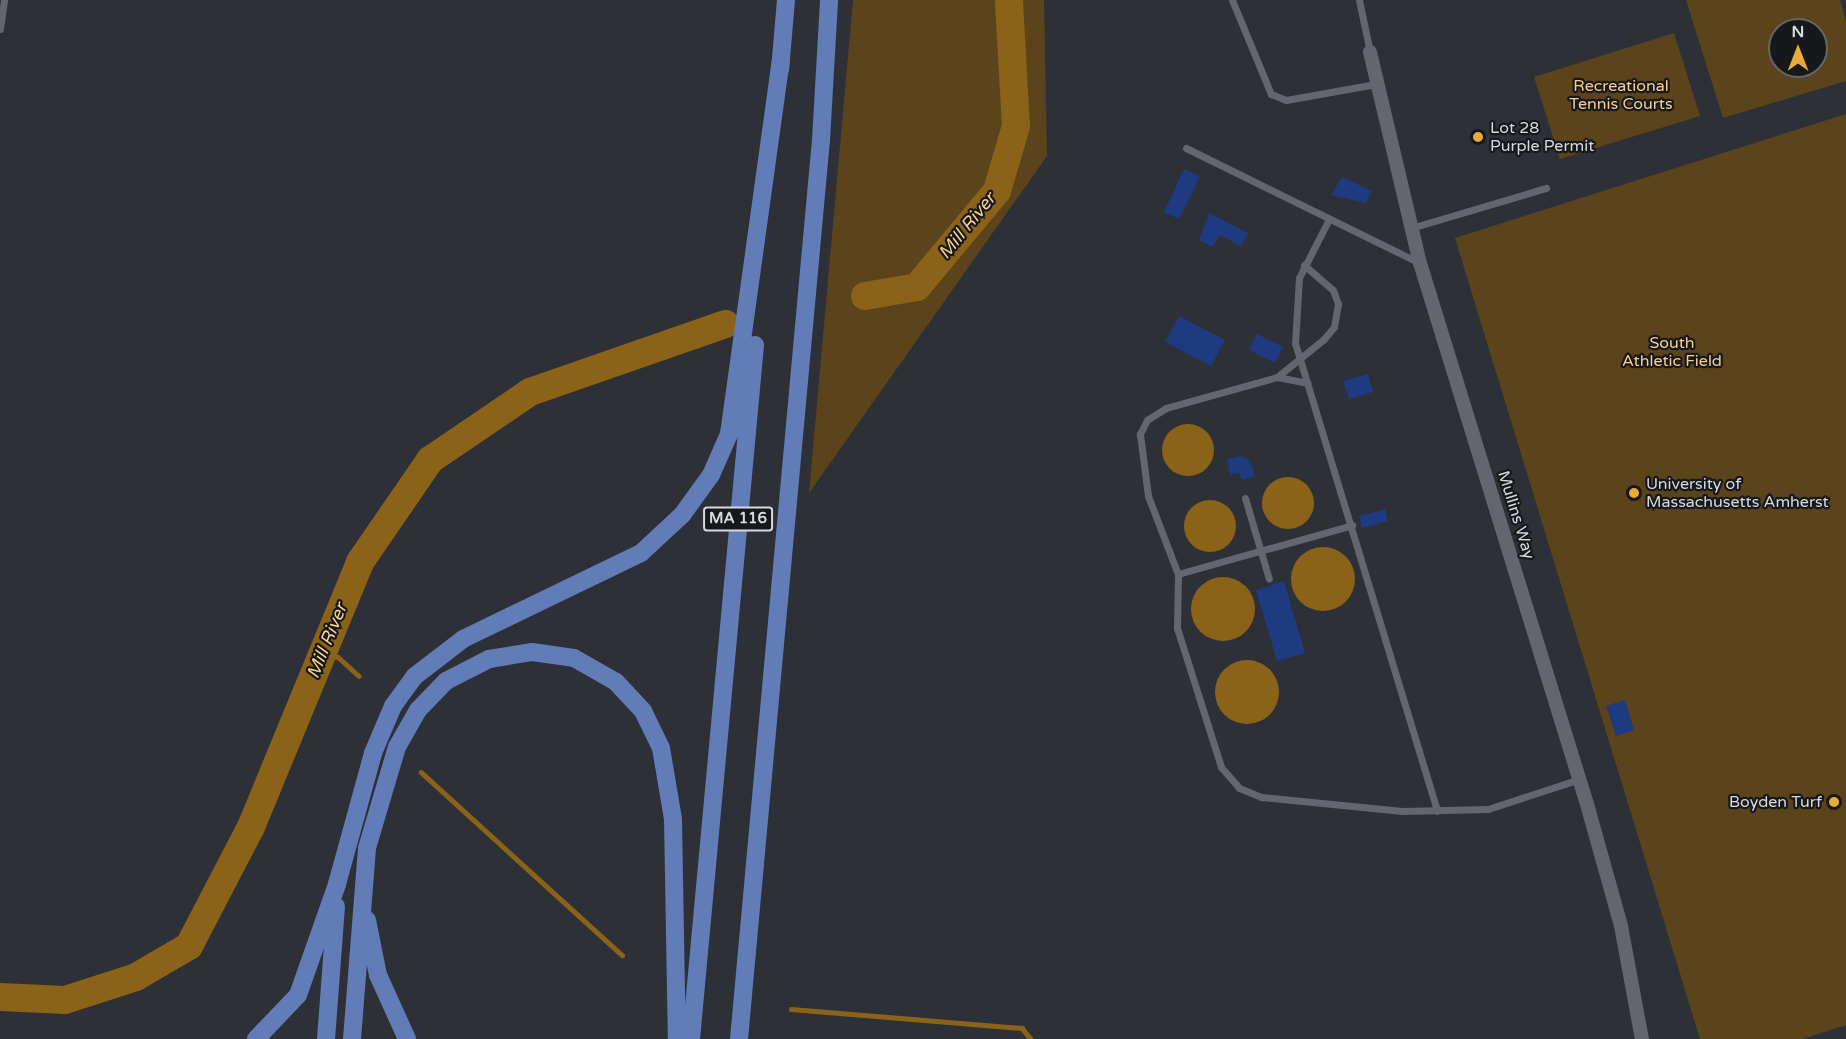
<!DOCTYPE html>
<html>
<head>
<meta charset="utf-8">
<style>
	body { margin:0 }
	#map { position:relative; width:1846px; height:1039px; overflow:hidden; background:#2d3037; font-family:"Varela Round",sans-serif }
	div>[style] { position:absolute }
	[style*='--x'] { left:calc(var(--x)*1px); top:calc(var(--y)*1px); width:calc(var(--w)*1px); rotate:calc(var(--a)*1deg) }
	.green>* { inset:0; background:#5b431b }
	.water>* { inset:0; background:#8b6318 }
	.round { border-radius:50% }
	.stream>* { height:4.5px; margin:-2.25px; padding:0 2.25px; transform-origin:2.25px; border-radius:2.25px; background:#8b6318 }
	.river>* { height:28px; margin:-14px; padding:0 14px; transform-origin:14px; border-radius:14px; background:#8b6318 }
	.building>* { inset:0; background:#1e3a81 }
	.lane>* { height:7px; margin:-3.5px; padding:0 3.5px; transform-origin:3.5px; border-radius:3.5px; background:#63666e }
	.street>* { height:14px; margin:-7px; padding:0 7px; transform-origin:7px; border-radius:7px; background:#63666e }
	.primary>* { height:18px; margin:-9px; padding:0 9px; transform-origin:9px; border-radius:9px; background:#627cb7 }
	.dots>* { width:16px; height:16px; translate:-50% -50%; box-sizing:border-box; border:3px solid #17181b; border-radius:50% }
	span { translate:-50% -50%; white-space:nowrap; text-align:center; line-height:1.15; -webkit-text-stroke:4.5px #17181b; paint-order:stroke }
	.shield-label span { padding:2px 4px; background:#17181b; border:2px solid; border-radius:4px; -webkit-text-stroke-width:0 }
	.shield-label { font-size:15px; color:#d7d9de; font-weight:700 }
	.park-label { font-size:16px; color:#f7ce8e }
	.poi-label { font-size:16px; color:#d7d9de }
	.left { translate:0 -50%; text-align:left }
	.right { translate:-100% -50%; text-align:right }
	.street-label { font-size:16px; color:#d7d9de }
	.water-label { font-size:18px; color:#f9d090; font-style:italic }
	.north { position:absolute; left:1768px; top:18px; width:60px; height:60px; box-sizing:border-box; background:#17181b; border:2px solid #646569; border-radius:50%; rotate:0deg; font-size:16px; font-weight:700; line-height:24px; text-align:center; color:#d7d9de }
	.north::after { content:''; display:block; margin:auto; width:21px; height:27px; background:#e9aa38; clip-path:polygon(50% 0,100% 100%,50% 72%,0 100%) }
</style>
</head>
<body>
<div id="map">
	<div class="green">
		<i style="clip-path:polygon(853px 0,1044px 0,1047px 156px,809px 493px)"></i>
		<i style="clip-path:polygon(evenodd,1686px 0,1840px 0,1846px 21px,1846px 81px,1723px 118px,1686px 0,1780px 30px,1816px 30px,1816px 66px,1780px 66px,1780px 30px)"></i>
		<i style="clip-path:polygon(1674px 33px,1700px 116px,1560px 159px,1534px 77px)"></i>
		<i style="clip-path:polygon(1846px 114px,1846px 1025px,1803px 1039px,1700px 1039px,1455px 238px)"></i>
	</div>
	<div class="water">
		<i class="round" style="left:1162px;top:424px;width:52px;height:52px"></i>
		<i class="round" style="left:1262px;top:477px;width:52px;height:52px"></i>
		<i class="round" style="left:1184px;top:500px;width:52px;height:52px"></i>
		<i class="round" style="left:1291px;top:547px;width:64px;height:64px"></i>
		<i class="round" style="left:1191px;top:577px;width:64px;height:64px"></i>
		<i class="round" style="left:1215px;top:660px;width:64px;height:64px"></i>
	</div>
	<div class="stream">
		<i style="--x:321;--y:654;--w:17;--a:10"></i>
		<i style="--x:338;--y:657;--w:28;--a:42"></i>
		<i style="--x:421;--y:772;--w:272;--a:42.3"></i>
		<i style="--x:791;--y:1009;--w:232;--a:4.7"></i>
		<i style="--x:1022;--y:1028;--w:14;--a:51"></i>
	</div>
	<div class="river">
		<i style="--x:865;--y:296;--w:53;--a:-9.8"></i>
		<i style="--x:917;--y:287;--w:125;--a:-50.2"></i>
		<i style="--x:997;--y:191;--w:68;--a:-73.7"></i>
		<i style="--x:1016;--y:126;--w:126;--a:-93.2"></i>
		<i style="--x:0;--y:997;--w:65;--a:2.6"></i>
		<i style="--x:65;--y:1000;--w:75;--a:-17.9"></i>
		<i style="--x:136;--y:977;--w:61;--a:-30.3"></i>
		<i style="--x:189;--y:946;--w:134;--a:-62.5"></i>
		<i style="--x:251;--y:827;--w:287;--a:-67.6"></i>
		<i style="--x:360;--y:562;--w:124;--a:-55.5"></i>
		<i style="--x:430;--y:460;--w:121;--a:-34.2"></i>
		<i style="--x:530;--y:392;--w:207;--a:-19.2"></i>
	</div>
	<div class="building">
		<i style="clip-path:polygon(1184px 169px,1200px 176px,1179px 219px,1164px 212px)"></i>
		<i style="clip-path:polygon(1342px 177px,1372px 191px,1366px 203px,1331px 195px)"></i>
		<i style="clip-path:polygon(1209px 213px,1248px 233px,1241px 246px,1219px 235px,1213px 247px,1199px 240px)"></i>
		<i style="clip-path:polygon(1179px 316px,1225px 340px,1211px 366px,1165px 342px)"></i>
		<i style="clip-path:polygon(1257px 334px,1283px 347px,1275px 363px,1249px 350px)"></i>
		<i style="clip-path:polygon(1368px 374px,1373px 392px,1349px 399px,1343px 381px)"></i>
		<i style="clip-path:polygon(1241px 456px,1251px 462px,1255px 476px,1242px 480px,1239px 473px,1230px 475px,1227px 459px)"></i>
		<i style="clip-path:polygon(1385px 509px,1388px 521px,1362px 528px,1359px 516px)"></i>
		<i style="clip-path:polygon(1284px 581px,1305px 653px,1277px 661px,1256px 590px)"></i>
		<i style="clip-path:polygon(1625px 700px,1634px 730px,1616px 736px,1606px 706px)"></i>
	</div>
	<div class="lane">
		<i style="--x:1232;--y:0;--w:102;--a:67.5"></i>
		<i style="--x:1271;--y:94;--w:16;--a:22"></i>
		<i style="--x:1286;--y:100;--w:91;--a:-10.1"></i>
		<i style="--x:1359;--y:0;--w:53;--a:78.1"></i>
		<i style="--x:0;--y:29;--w:29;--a:-82"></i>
		<i style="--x:1186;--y:148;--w:261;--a:26.2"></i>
		<i style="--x:1328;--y:221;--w:64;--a:117"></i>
		<i style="--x:1299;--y:278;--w:65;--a:93.5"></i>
		<i style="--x:1295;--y:343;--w:489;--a:73.1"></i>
		<i style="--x:1411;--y:228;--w:141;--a:-16.5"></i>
		<i style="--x:1304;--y:265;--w:38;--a:41"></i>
		<i style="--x:1333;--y:290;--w:15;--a:70"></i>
		<i style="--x:1338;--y:304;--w:23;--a:100"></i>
		<i style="--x:1334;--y:327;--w:16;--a:130"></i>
		<i style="--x:1324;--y:339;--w:60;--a:141"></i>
		<i style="--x:1277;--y:377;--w:115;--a:164.4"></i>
		<i style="--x:1166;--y:408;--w:22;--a:148"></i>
		<i style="--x:1147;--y:420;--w:16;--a:117"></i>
		<i style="--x:1140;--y:434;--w:63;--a:82.6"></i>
		<i style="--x:1148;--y:496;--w:84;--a:69"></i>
		<i style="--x:1178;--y:574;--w:54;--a:91.1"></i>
		<i style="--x:1177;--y:628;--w:146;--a:72.4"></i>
		<i style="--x:1221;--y:767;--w:28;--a:49"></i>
		<i style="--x:1239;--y:788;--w:24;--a:22"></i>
		<i style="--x:1261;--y:797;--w:142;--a:5.7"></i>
		<i style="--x:1402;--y:811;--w:86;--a:-1.3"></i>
		<i style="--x:1488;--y:809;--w:97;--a:-18.1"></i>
		<i style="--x:1277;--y:377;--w:31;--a:11"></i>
		<i style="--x:1245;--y:498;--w:84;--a:73.5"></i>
		<i style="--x:1178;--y:574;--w:181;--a:-15.7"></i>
	</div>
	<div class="street">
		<i style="--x:1370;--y:52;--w:217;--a:76.7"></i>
		<i style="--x:1420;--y:263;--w:566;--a:72.85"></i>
		<i style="--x:1587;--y:804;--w:127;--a:74.4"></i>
		<i style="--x:1621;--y:926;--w:115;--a:79.5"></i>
	</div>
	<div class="primary">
		<i style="--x:780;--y:70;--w:70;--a:-85.1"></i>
		<i style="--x:367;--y:920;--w:56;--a:78.7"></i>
		<i style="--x:378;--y:975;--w:70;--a:65.6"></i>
		<i style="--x:256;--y:1039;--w:61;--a:-46.3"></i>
		<i style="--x:298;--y:995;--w:118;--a:-70.6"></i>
		<i style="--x:337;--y:884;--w:136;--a:-74.6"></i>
		<i style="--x:373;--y:753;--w:51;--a:-66.9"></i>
		<i style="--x:393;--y:706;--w:37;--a:-54"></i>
		<i style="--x:415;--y:676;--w:61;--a:-37.6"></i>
		<i style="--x:463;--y:639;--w:198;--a:-25.8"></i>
		<i style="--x:641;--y:553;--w:56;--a:-42.8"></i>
		<i style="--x:682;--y:515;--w:49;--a:-54.1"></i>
		<i style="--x:711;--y:475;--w:45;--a:-66.3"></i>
		<i style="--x:729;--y:434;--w:378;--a:-82.1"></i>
		<i style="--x:326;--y:1039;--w:133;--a:-85.7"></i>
		<i style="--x:352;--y:1039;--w:192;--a:-85.5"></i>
		<i style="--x:367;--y:848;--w:105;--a:-73.5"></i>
		<i style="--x:397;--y:747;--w:43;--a:-60.4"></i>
		<i style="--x:418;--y:710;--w:40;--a:-46"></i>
		<i style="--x:446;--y:681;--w:48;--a:-27.1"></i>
		<i style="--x:489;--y:659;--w:44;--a:-9.2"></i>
		<i style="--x:532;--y:652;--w:42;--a:8.1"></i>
		<i style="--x:574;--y:658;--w:48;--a:29.7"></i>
		<i style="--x:616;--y:682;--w:40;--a:47"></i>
		<i style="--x:643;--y:711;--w:41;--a:64.1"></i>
		<i style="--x:661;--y:748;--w:72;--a:80.4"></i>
		<i style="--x:673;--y:819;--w:220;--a:89"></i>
		<i style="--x:691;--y:1039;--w:697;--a:-84.73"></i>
		<i style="--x:739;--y:1039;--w:903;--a:-84.79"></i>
		<i style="--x:821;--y:140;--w:140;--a:-86.7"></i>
	</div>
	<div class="dots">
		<i style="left:1478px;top:137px;background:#e9aa38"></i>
		<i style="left:1634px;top:493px;background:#e9aa38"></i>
		<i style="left:1834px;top:802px;background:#e9aa38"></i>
	</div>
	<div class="shield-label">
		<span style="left:738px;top:519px">MA 116</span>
	</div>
	<div class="park-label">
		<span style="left:1621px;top:95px">Recreational<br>Tennis Courts</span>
		<span style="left:1672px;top:352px">South<br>Athletic Field</span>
	</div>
	<div class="poi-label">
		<span class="left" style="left:1490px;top:137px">Lot 28<br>Purple Permit</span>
		<span class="left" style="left:1646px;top:493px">University of<br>Massachusetts Amherst</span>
		<span class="right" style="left:1822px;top:802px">Boyden Turf</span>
	</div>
	<div class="street-label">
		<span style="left:1516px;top:515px;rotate:73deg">Mullins Way</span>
	</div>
	<div class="water-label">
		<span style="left:967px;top:226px;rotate:-51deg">Mill River</span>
		<span style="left:327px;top:641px;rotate:-68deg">Mill River</span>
	</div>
	<div class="north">N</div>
</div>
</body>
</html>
